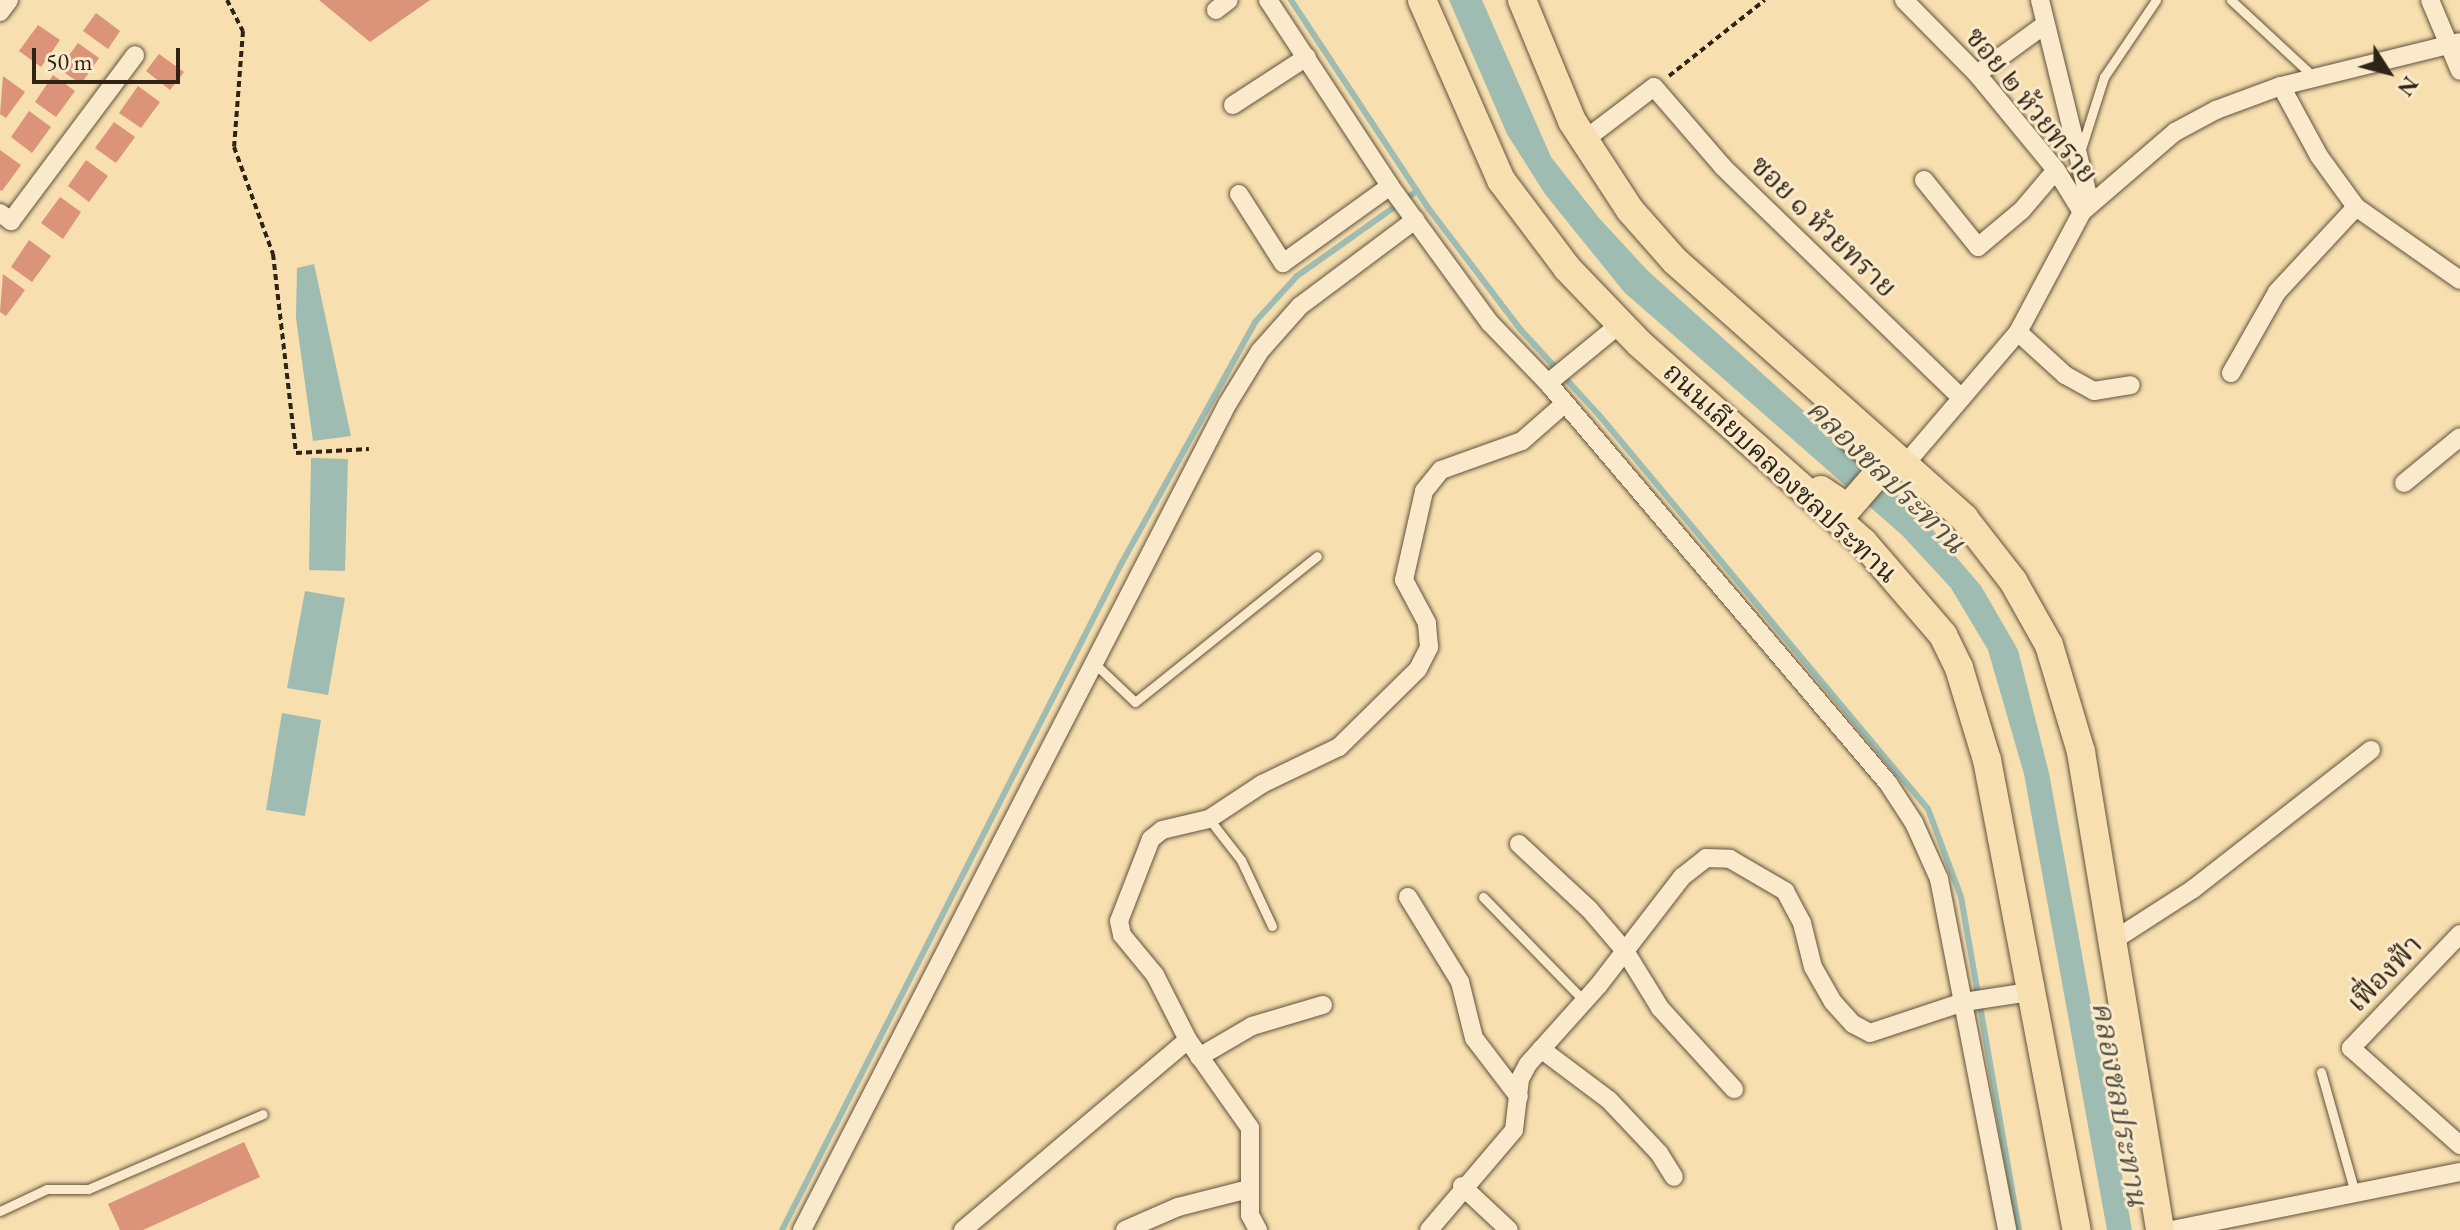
<!DOCTYPE html>
<html>
<head>
<meta charset="utf-8">
<style>
	body { margin:0 }
	#map { position:relative; width:2460px; height:1230px; overflow:hidden; background:#f7dfaf; font-family:"EB Garamond","Noto Serif Thai",serif }
	div>[style] { position:absolute }
	[style*='--x'] { left:calc(var(--x)*1px); top:calc(var(--y)*1px); width:calc(var(--w)*1px); rotate:calc(var(--a)*1deg) }
	.water>* { inset:0; background:#9ebcb1 }
	.stream>* { height:6px; margin:-3px; padding:0 3px; transform-origin:3px; border-radius:3px; background:#9ebcb1 }
	.building>* { inset:0; background:#db9379 }
	.path>* { height:4px; margin-top:-2px; transform-origin:0; background:repeating-linear-gradient(90deg,#2e2317 0 6px,transparent 0 10px) }
	.roads { filter:drop-shadow(0 0 2px #60523d) drop-shadow(0 0 2px #60523d) }
	.service>* { height:9px; margin:-4.5px; padding:0 4.5px; transform-origin:4.5px; border-radius:4.5px; background:#faeacb }
	.minor>* { height:18px; margin:-9px; padding:0 9px; transform-origin:9px; border-radius:9px; background:#faeacb }
	.primary>* { height:28px; margin:-14px; padding:0 14px; transform-origin:14px; border-radius:14px; background:#f7dfaf }
	span { translate:-50% -50%; white-space:nowrap; text-align:center; line-height:1.15; -webkit-text-stroke:6px #faeacb; paint-order:stroke }
	.street-label { font-size:28px; color:#2e2317 }
	.water-label { font-size:30px; color:#505145; font-style:italic }
	.north { position:absolute; left:2348px; top:32px; width:80px; height:80px; -webkit-text-stroke:6px #faeacb; paint-order:stroke; rotate:126deg; font-size:22px; font-weight:700; line-height:32px; text-align:center; color:#2e2317 }
	.north::after { content:''; display:block; margin:auto; width:28px; height:36px; background:#2e2317; clip-path:polygon(50% 0,100% 100%,50% 72%,0 100%) }
	.scale { position:absolute; left:32px; top:48px; width:148px; height:36px; box-sizing:border-box; border:4px solid #2e2317; border-top:0; padding-left:10px; font-size:24px; line-height:28px; white-space:nowrap; color:#2e2317; -webkit-text-stroke:6px #faeacb; paint-order:stroke }
</style>
</head>
<body>
<div id="map">
	<div class="water">
		<i style="clip-path:polygon(1449px 0,1482px 0,1551px 157px,1599px 218px,1648px 271px,1921px 516px,1981px 586px,2018px 650px,2049px 773px,2132px 1230px,2107px 1230px,2024px 774px,1988px 650px,1951px 588px,1902px 535px,1624px 292px,1545px 194px,1507px 134px)"></i>
		<i style="clip-path:polygon(314px 264px,351px 436px,313px 441px,296px 318px,297px 268px)"></i>
		<i style="clip-path:polygon(311px 458px,348px 459px,345px 571px,309px 570px)"></i>
		<i style="clip-path:polygon(305px 591px,345px 598px,328px 695px,287px 688px)"></i>
		<i style="clip-path:polygon(282px 713px,321px 720px,305px 816px,266px 810px)"></i>
	</div>
	<div class="stream">
		<i style="--x:1291;--y:0;--w:250;--a:56.6"></i>
		<i style="--x:1429;--y:209;--w:152;--a:52.8"></i>
		<i style="--x:1521;--y:330;--w:115;--a:47.5"></i>
		<i style="--x:1599;--y:415;--w:513;--a:50.14"></i>
		<i style="--x:1928;--y:809;--w:94;--a:69.4"></i>
		<i style="--x:1961;--y:897;--w:338;--a:80.1"></i>
		<i style="--x:782;--y:1230;--w:745;--a:-63.02"></i>
		<i style="--x:1120;--y:566;--w:279;--a:-61"></i>
		<i style="--x:1255;--y:322;--w:62;--a:-47.6"></i>
		<i style="--x:1297;--y:276;--w:147;--a:-35.3"></i>
	</div>
	<div class="building">
		<i style="clip-path:polygon(319px 0,430px 0,370px 42px)"></i>
		<i style="clip-path:polygon(96px 13px,120px 31px,108px 49px,83px 31px)"></i>
		<i style="clip-path:polygon(38px 25px,60px 40px,41px 67px,19px 51px)"></i>
		<i style="clip-path:polygon(78px 43px,99px 58px,81px 84px,59px 69px)"></i>
		<i style="clip-path:polygon(159px 54px,184px 72px,170px 90px,146px 71px)"></i>
		<i style="clip-path:polygon(53px 75px,75px 91px,56px 117px,35px 102px)"></i>
		<i style="clip-path:polygon(3px 76px,25px 92px,6px 118px,0 114px)"></i>
		<i style="clip-path:polygon(138px 86px,160px 102px,141px 128px,119px 113px)"></i>
		<i style="clip-path:polygon(29px 111px,51px 127px,32px 153px,11px 137px)"></i>
		<i style="clip-path:polygon(114px 122px,135px 137px,116px 163px,95px 148px)"></i>
		<i style="clip-path:polygon(0 150px,21px 165px,2px 191px,0 190px)"></i>
		<i style="clip-path:polygon(86px 160px,108px 176px,89px 202px,68px 186px)"></i>
		<i style="clip-path:polygon(60px 197px,81px 212px,63px 239px,41px 223px)"></i>
		<i style="clip-path:polygon(29px 240px,51px 256px,32px 282px,11px 267px)"></i>
		<i style="clip-path:polygon(3px 274px,25px 290px,6px 316px,0 312px)"></i>
		<i style="clip-path:polygon(244px 1142px,260px 1177px,143px 1230px,120px 1230px,108px 1204px)"></i>
	</div>
	<div class="path">
		<i style="--x:227;--y:0;--w:35;--a:63"></i>
		<i style="--x:243;--y:31;--w:116;--a:94.4"></i>
		<i style="--x:234;--y:147;--w:114;--a:70"></i>
		<i style="--x:273;--y:254;--w:200;--a:83.4"></i>
		<i style="--x:296;--y:453;--w:73;--a:-3.1"></i>
		<i style="--x:1669;--y:76;--w:122;--a:-38.4"></i>
	</div>
	<div class="roads">
		<div class="service">
			<i style="--x:2231;--y:0;--w:115;--a:42.9"></i>
			<i style="--x:2081;--y:149;--w:76;--a:-72.3"></i>
			<i style="--x:2104;--y:77;--w:93;--a:-56"></i>
			<i style="--x:1093;--y:662;--w:58;--a:43.6"></i>
			<i style="--x:1135;--y:702;--w:233;--a:-38.7"></i>
			<i style="--x:1209;--y:819;--w:52;--a:52"></i>
			<i style="--x:1241;--y:860;--w:73;--a:64.8"></i>
			<i style="--x:1483;--y:897;--w:145;--a:45.8"></i>
			<i style="--x:2321;--y:1072;--w:126;--a:74.3"></i>
			<i style="--x:0;--y:1211;--w:52;--a:-25.1"></i>
			<i style="--x:47;--y:1189;--w:41;--a:0"></i>
			<i style="--x:88;--y:1189;--w:190;--a:-23.2"></i>
		</div>
		<div class="minor">
			<i style="--x:1268;--y:0;--w:222;--a:56.7"></i>
			<i style="--x:1390;--y:186;--w:170;--a:53.9"></i>
			<i style="--x:1490;--y:323;--w:83;--a:46"></i>
			<i style="--x:1548;--y:383;--w:525;--a:49.64"></i>
			<i style="--x:1888;--y:783;--w:48;--a:57"></i>
			<i style="--x:1914;--y:823;--w:61;--a:65.9"></i>
			<i style="--x:1939;--y:879;--w:358;--a:79"></i>
			<i style="--x:1904;--y:0;--w:104;--a:45.4"></i>
			<i style="--x:1977;--y:74;--w:124;--a:50.5"></i>
			<i style="--x:2056;--y:170;--w:49;--a:58.2"></i>
			<i style="--x:2040;--y:0;--w:210;--a:76.2"></i>
			<i style="--x:2430;--y:0;--w:77;--a:67.1"></i>
			<i style="--x:1216;--y:10;--w:16;--a:-38"></i>
			<i style="--x:0;--y:12;--w:15;--a:-53"></i>
			<i style="--x:1977;--y:74;--w:82;--a:-36"></i>
			<i style="--x:2281;--y:86;--w:80;--a:61.5"></i>
			<i style="--x:2319;--y:156;--w:63;--a:54"></i>
			<i style="--x:2356;--y:207;--w:127;--a:35.1"></i>
			<i style="--x:1233;--y:105;--w:88;--a:-33"></i>
			<i style="--x:1583;--y:141;--w:89;--a:-37.3"></i>
			<i style="--x:1654;--y:87;--w:106;--a:49.2"></i>
			<i style="--x:1723;--y:167;--w:332;--a:44.1"></i>
			<i style="--x:1924;--y:180;--w:86;--a:51.1"></i>
			<i style="--x:1978;--y:247;--w:57;--a:-40.1"></i>
			<i style="--x:2022;--y:210;--w:52;--a:-49.6"></i>
			<i style="--x:1239;--y:194;--w:82;--a:57.5"></i>
			<i style="--x:1283;--y:263;--w:132;--a:-35.7"></i>
			<i style="--x:0;--y:213;--w:14;--a:36"></i>
			<i style="--x:11;--y:221;--w:207;--a:-53.2"></i>
			<i style="--x:2018;--y:332;--w:64;--a:42.5"></i>
			<i style="--x:2065;--y:375;--w:33;--a:29"></i>
			<i style="--x:2094;--y:391;--w:37;--a:-9"></i>
			<i style="--x:2231;--y:373;--w:93;--a:-60.4"></i>
			<i style="--x:2277;--y:292;--w:116;--a:-47.1"></i>
			<i style="--x:1548;--y:383;--w:93;--a:-39.3"></i>
			<i style="--x:1907;--y:462;--w:171;--a:-49.5"></i>
			<i style="--x:2018;--y:332;--w:136;--a:-61.9"></i>
			<i style="--x:2082;--y:212;--w:123;--a:-40.7"></i>
			<i style="--x:2175;--y:132;--w:47;--a:-28.2"></i>
			<i style="--x:2216;--y:110;--w:69;--a:-20.3"></i>
			<i style="--x:2281;--y:86;--w:184;--a:-13.8"></i>
			<i style="--x:2404;--y:483;--w:72;--a:-39.4"></i>
			<i style="--x:1519;--y:844;--w:96;--a:42.9"></i>
			<i style="--x:1589;--y:909;--w:55;--a:49.4"></i>
			<i style="--x:1625;--y:951;--w:67;--a:58.4"></i>
			<i style="--x:1660;--y:1008;--w:110;--a:47.6"></i>
			<i style="--x:1408;--y:897;--w:100;--a:58.5"></i>
			<i style="--x:1460;--y:982;--w:58;--a:76"></i>
			<i style="--x:1474;--y:1038;--w:74;--a:52.7"></i>
			<i style="--x:2460;--y:934;--w:158;--a:133.7"></i>
			<i style="--x:2351;--y:1048;--w:146;--a:41.7"></i>
			<i style="--x:2114;--y:940;--w:94;--a:-32.8"></i>
			<i style="--x:2193;--y:889;--w:226;--a:-38"></i>
			<i style="--x:1541;--y:1049;--w:85;--a:36.9"></i>
			<i style="--x:1609;--y:1100;--w:73;--a:46.7"></i>
			<i style="--x:1659;--y:1153;--w:28;--a:58"></i>
			<i style="--x:1199;--y:1057;--w:61;--a:-30.3"></i>
			<i style="--x:1252;--y:1026;--w:74;--a:-16.5"></i>
			<i style="--x:1462;--y:1186;--w:64;--a:43.1"></i>
			<i style="--x:802;--y:1230;--w:930;--a:-62.75"></i>
			<i style="--x:1228;--y:403;--w:61;--a:-58.4"></i>
			<i style="--x:1260;--y:351;--w:60;--a:-48.4"></i>
			<i style="--x:1300;--y:306;--w:144;--a:-36.8"></i>
			<i style="--x:963;--y:1230;--w:294;--a:-40.2"></i>
			<i style="--x:1125;--y:1230;--w:58;--a:-23.5"></i>
			<i style="--x:1178;--y:1207;--w:73;--a:-14.2"></i>
			<i style="--x:1258;--y:1230;--w:17;--a:-118"></i>
			<i style="--x:1250;--y:1215;--w:87;--a:-90"></i>
			<i style="--x:1250;--y:1128;--w:108;--a:-125.2"></i>
			<i style="--x:1188;--y:1040;--w:73;--a:-116.9"></i>
			<i style="--x:1155;--y:975;--w:52;--a:-129.5"></i>
			<i style="--x:1122;--y:935;--w:14;--a:-102"></i>
			<i style="--x:1119;--y:921;--w:88;--a:-68.7"></i>
			<i style="--x:1151;--y:839;--w:14;--a:-39"></i>
			<i style="--x:1162;--y:830;--w:48;--a:-13.2"></i>
			<i style="--x:1209;--y:819;--w:64;--a:-33.4"></i>
			<i style="--x:1262;--y:784;--w:85;--a:-25.7"></i>
			<i style="--x:1339;--y:747;--w:111;--a:-44.6"></i>
			<i style="--x:1418;--y:669;--w:25;--a:-63"></i>
			<i style="--x:1429;--y:647;--w:24;--a:-95"></i>
			<i style="--x:1427;--y:623;--w:49;--a:-118.1"></i>
			<i style="--x:1404;--y:580;--w:91;--a:-77.3"></i>
			<i style="--x:1424;--y:491;--w:27;--a:-51"></i>
			<i style="--x:1441;--y:470;--w:86;--a:-19.7"></i>
			<i style="--x:1522;--y:441;--w:55;--a:-41.3"></i>
			<i style="--x:1429;--y:1230;--w:131;--a:-49.6"></i>
			<i style="--x:1514;--y:1130;--w:51;--a:-83.3"></i>
			<i style="--x:1520;--y:1079;--w:17;--a:-62"></i>
			<i style="--x:1528;--y:1064;--w:105;--a:-48.1"></i>
			<i style="--x:1598;--y:986;--w:138;--a:-52.4"></i>
			<i style="--x:1682;--y:877;--w:31;--a:-38"></i>
			<i style="--x:1706;--y:858;--w:24;--a:2"></i>
			<i style="--x:1730;--y:859;--w:64;--a:30.2"></i>
			<i style="--x:1785;--y:891;--w:36;--a:62"></i>
			<i style="--x:1802;--y:923;--w:45;--a:76"></i>
			<i style="--x:1813;--y:967;--w:40;--a:60.3"></i>
			<i style="--x:1833;--y:1002;--w:30;--a:48"></i>
			<i style="--x:1853;--y:1024;--w:19;--a:28"></i>
			<i style="--x:1870;--y:1033;--w:99;--a:-18.3"></i>
			<i style="--x:1964;--y:1002;--w:66;--a:-8.7"></i>
			<i style="--x:2172;--y:1230;--w:294;--a:-11.4"></i>
		</div>
		<div class="primary">
			<i style="--x:1422;--y:0;--w:197;--a:66.3"></i>
			<i style="--x:1501;--y:180;--w:110;--a:53.1"></i>
			<i style="--x:1567;--y:268;--w:105;--a:46.2"></i>
			<i style="--x:1640;--y:344;--w:298;--a:41.6"></i>
			<i style="--x:1863;--y:542;--w:123;--a:49.3"></i>
			<i style="--x:1943;--y:635;--w:37;--a:64"></i>
			<i style="--x:1959;--y:668;--w:96;--a:73.1"></i>
			<i style="--x:1987;--y:760;--w:479;--a:79.2"></i>
			<i style="--x:1522;--y:0;--w:131;--a:67.5"></i>
			<i style="--x:1572;--y:121;--w:106;--a:56.9"></i>
			<i style="--x:1630;--y:210;--w:68;--a:48.6"></i>
			<i style="--x:1675;--y:261;--w:387;--a:41.6"></i>
			<i style="--x:1964;--y:518;--w:80;--a:52.1"></i>
			<i style="--x:2013;--y:581;--w:73;--a:60.6"></i>
			<i style="--x:2049;--y:645;--w:112;--a:73.3"></i>
			<i style="--x:2081;--y:752;--w:484;--a:80.6"></i>
			<i style="--x:1821;--y:490;--w:32;--a:34"></i>
			<i style="--x:1848;--y:508;--w:49;--a:-49.1"></i>
			<i style="--x:1880;--y:471;--w:17;--a:-115"></i>
			<i style="--x:1873;--y:456;--w:26;--a:-140"></i>
		</div>
	</div>
	<div class="street-label">
		<span style="left:2032px;top:105px;rotate:51deg">ซอย ๒ ห้วยทราย</span>
		<span style="left:1824px;top:226px;rotate:44deg">ซอย ๑ ห้วยทราย</span>
		<span style="left:1781px;top:472px;rotate:43deg">ถนนเลียบคลองชลประทาน</span>
		<span style="left:2384px;top:973px;rotate:-46deg">เฟื่องฟ้า</span>
	</div>
	<div class="water-label">
		<span style="left:1886px;top:476px;rotate:44deg">คลองชลประทาน</span>
		<span style="left:2120px;top:1104px;rotate:80deg">คลองชลประทาน</span>
	</div>
	<div class="north">N</div>
	<div class="scale">50 m</div>
</div>
</body>
</html>
